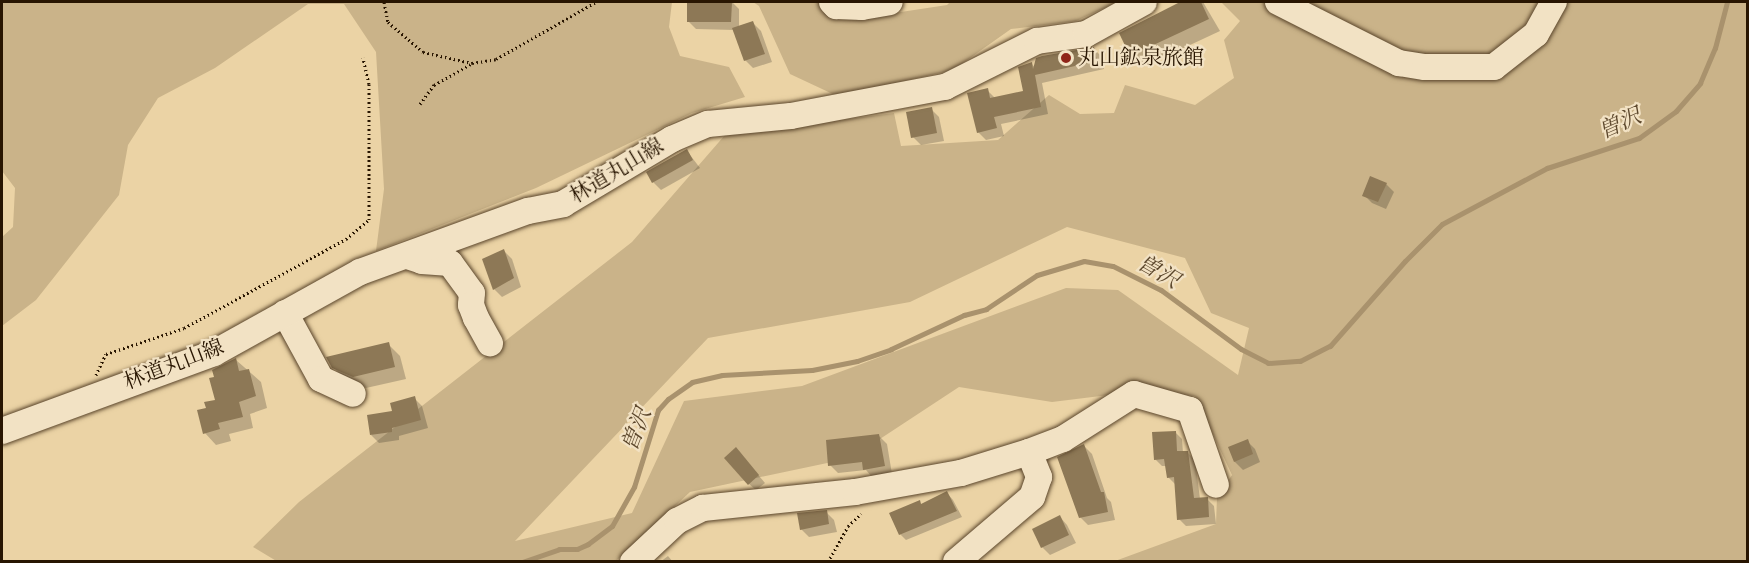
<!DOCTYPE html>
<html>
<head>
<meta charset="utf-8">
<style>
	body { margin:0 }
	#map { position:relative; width:1749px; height:563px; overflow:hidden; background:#ebd3a5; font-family:"Libre Bodoni","Noto Serif JP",serif }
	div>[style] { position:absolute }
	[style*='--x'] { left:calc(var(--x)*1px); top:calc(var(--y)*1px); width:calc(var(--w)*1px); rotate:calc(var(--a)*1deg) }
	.green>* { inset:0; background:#cab389 }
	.shadow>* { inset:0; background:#0003 }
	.stream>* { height:5px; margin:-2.5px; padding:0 2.5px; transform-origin:2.5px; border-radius:2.5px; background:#a9926d }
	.building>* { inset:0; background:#8d7856 }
	.path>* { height:3px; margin-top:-1.5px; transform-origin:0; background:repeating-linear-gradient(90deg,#281501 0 1.5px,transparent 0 4.5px) }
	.roads { filter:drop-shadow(0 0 2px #59442a) drop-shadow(0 0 2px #59442a) }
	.minor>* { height:26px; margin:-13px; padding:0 13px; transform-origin:13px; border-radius:13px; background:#f2e2c4 }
	.dots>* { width:16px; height:16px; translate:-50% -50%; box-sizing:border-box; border:3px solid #f2e2c4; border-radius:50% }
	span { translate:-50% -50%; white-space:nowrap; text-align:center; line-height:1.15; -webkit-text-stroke:4.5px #f2e2c4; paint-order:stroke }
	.poi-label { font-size:21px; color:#281501 }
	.left { translate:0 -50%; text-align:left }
	.street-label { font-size:21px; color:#281501 }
	.water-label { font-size:22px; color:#5c472c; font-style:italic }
	.frame { position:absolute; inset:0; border:3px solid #281501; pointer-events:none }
</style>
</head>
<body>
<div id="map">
	<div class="green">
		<i style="clip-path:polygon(2px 2px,672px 2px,669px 27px,680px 56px,729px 67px,745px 97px,692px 113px,536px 188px,376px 251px,384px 189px,376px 52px,344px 4px,308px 4px,215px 68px,158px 98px,128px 145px,119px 195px,36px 300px,2px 326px,2px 237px,13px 227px,15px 188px,2px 171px)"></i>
		<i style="clip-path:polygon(753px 2px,821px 2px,855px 19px,947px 5px,950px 2px,1117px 2px,1076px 21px,1011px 29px,953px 70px,837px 96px,790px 74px,759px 6px)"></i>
		<i style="clip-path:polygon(evenodd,1221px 2px,1747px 2px,1747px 561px,1115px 561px,1216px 524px,1217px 497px,1232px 475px,1195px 396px,1141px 391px,1052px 402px,959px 387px,851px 458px,690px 492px,616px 561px,278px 562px,253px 547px,299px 502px,632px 242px,725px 135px,894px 113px,901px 146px,998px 140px,1049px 95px,1080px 114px,1114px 113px,1125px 85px,1195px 105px,1234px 78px,1224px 40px,1240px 21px,1221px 2px,1067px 227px,1185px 258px,1211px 313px,1249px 328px,1238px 375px,1118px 290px,1066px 288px,802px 386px,684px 401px,632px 513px,515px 541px,708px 338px,910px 302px,1067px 227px)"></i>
	</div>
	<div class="shadow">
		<i style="clip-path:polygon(688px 2px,732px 2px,739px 9px,739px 28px,753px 23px,761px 31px,772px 62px,753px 68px,745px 60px,734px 30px,696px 29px,688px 21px)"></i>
		<i style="clip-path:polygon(1185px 2px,1203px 2px,1220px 31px,1143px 67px,1131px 55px,1121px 33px)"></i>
		<i style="clip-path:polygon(1093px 48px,1101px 56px,1104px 69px,1042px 83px,1048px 114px,1001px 124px,1004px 136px,986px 140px,978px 132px,987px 90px,995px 98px,1025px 92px,1032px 64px,1035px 68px)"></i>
		<i style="clip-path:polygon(931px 109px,939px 117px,944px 141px,921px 145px,913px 137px)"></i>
		<i style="clip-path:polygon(687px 151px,700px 168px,661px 190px,653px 182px)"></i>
		<i style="clip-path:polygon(1386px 184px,1394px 192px,1386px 209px,1372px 203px,1364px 195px)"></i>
		<i style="clip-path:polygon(504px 251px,512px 259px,521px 287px,502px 297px,494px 289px)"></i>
		<i style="clip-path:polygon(388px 344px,400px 356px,406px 379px,366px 388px,345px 379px,333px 367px)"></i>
		<i style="clip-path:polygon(236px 360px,261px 382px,267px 408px,250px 414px,253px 428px,229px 434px,231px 441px,216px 445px,205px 433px,207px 409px,216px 401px,216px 378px)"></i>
		<i style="clip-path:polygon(414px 398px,422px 406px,428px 428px,399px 436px,399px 440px,379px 443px,371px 435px)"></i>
		<i style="clip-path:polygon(1175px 432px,1182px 439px,1183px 453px,1188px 453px,1195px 460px,1200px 499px,1207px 499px,1214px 506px,1216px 524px,1186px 526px,1179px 519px,1175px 484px,1168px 477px,1167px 466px,1162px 466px,1155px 459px)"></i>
		<i style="clip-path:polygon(879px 436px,887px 444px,892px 474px,872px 477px,866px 470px,838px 473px,830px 465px)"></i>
		<i style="clip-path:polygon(1247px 441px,1255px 449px,1260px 462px,1243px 470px,1235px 462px,1230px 448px)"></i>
		<i style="clip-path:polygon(1084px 446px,1092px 454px,1107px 498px,1111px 502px,1115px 520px,1088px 525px,1080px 517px)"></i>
		<i style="clip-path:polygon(742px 456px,765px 483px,756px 490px,749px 484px)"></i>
		<i style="clip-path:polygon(947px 493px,953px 500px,962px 517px,906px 540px,900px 534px,919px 502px,922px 505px)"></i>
		<i style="clip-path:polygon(826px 512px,834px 520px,837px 532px,809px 537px,801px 529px)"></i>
		<i style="clip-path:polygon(1060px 517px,1067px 525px,1076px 543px,1050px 555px,1042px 547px)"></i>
		<i style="clip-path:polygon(668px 556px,673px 562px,660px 562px)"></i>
	</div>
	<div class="stream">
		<i style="--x:522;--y:562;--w:39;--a:-19"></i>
		<i style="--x:559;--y:549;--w:18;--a:0"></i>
		<i style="--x:577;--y:549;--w:12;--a:-24"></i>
		<i style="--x:588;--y:544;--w:30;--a:-37"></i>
		<i style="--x:612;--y:526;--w:45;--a:-60.6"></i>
		<i style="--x:634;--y:487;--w:81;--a:-72.7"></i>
		<i style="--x:658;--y:410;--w:15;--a:-48"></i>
		<i style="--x:668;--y:399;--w:29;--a:-35"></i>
		<i style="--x:692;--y:382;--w:31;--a:-13"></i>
		<i style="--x:722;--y:375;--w:90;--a:-3.2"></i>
		<i style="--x:812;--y:370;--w:46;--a:-11.3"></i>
		<i style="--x:857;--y:361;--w:36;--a:-19"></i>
		<i style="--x:891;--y:349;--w:81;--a:-25"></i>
		<i style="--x:964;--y:315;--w:23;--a:-15"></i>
		<i style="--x:986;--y:309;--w:61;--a:-33.7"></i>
		<i style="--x:1037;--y:275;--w:49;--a:-16.6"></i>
		<i style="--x:1084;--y:261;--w:29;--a:10"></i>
		<i style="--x:1113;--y:266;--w:54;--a:26.6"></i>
		<i style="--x:1161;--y:290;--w:99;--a:36.4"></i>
		<i style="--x:1241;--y:349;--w:30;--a:27"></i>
		<i style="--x:1268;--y:363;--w:32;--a:-4"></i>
		<i style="--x:1300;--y:361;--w:34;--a:-27"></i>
		<i style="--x:1330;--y:346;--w:113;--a:-48.6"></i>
		<i style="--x:1405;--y:261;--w:52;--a:-45"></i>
		<i style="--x:1442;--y:224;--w:119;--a:-28.1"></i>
		<i style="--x:1547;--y:168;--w:97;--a:-18.1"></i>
		<i style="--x:1639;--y:138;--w:46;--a:-36.1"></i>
		<i style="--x:1676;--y:111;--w:37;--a:-49"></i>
		<i style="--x:1700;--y:83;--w:38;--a:-67"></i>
		<i style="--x:1715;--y:48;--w:48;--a:-75.4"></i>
	</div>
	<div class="building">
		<i style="clip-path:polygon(687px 2px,732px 2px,731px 22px,687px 22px)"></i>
		<i style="clip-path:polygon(1180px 2px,1201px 2px,1209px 19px,1130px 56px,1119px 33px)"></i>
		<i style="clip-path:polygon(753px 21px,765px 54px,744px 61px,732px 28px)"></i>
		<i style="clip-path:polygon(1094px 47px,1097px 61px,1035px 75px,1041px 107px,994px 117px,997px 128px,977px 133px,967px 93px,988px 88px,990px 98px,1023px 91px,1018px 67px,1032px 62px,1033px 69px,1036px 58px,1042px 56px)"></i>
		<i style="clip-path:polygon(932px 107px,937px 133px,911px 138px,906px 112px)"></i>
		<i style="clip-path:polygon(687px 149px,693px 160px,652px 183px,646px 172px)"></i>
		<i style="clip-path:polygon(1370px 176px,1387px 183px,1378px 202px,1362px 196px)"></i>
		<i style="clip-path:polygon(504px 249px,514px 278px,493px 290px,482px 259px)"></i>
		<i style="clip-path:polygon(389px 342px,395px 367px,353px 377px,332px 368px,326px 357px)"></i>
		<i style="clip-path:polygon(236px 358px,239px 371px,249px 369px,256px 396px,239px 402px,243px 417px,218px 423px,220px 429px,203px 434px,197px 410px,206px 408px,204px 402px,215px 400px,209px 378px,214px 377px,212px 370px)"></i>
		<i style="clip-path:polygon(415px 396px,421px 420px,392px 428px,392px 432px,370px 435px,367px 415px,392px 411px,390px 403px)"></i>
		<i style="clip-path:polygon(1176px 431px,1177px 451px,1188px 451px,1194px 498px,1208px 497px,1209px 517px,1177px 520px,1174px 477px,1167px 478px,1164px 459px,1154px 460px,1152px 432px)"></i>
		<i style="clip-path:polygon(879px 434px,885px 466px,863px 470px,862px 462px,828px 466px,826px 440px)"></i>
		<i style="clip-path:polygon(1248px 439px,1253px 454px,1234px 462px,1228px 447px)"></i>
		<i style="clip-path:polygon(1084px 444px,1101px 492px,1104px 492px,1108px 512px,1079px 518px,1057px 457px)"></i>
		<i style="clip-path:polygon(736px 447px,759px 475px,748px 485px,724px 458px)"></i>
		<i style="clip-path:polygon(947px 491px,957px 511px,899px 535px,889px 513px,920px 500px,921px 504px)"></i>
		<i style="clip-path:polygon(827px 510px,829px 524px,800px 530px,797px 513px)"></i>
		<i style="clip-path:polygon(1060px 515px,1069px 535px,1041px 548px,1032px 529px)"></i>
	</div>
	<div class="path">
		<i style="--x:384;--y:2;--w:20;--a:79"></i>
		<i style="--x:388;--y:22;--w:46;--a:40.6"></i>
		<i style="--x:423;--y:52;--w:50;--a:12.7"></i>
		<i style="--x:472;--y:63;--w:24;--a:-9"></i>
		<i style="--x:496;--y:59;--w:115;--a:-29.7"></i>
		<i style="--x:420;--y:104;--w:24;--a:-54"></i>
		<i style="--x:434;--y:85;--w:43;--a:-29.6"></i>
		<i style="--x:96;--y:375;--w:23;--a:-65"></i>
		<i style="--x:106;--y:354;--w:82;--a:-18.4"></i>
		<i style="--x:184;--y:328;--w:185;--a:-28.8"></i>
		<i style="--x:346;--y:239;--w:30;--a:-40"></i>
		<i style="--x:369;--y:220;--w:136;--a:-90"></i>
		<i style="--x:369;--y:84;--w:27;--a:-103"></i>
		<i style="--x:828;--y:562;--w:41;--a:-60.9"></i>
		<i style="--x:848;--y:526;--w:18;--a:-43"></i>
	</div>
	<div class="roads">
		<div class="minor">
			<i style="--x:832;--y:2;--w:6;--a:45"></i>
			<i style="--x:836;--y:6;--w:26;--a:2"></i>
			<i style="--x:862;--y:7;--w:28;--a:-10"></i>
			<i style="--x:1278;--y:2;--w:136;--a:26.8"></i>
			<i style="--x:1399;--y:63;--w:26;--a:9"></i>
			<i style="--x:1425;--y:67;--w:69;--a:0"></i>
			<i style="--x:1494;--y:67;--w:53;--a:-38.2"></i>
			<i style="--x:1536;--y:34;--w:37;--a:-61"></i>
			<i style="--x:407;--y:256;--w:16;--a:18"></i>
			<i style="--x:422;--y:261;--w:28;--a:4"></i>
			<i style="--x:450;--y:263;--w:37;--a:54"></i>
			<i style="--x:472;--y:293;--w:12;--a:95"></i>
			<i style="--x:471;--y:305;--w:14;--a:69"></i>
			<i style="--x:476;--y:318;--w:29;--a:61"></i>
			<i style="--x:285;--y:313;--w:75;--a:61.4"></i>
			<i style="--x:321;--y:379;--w:35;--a:25"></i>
			<i style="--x:2;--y:431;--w:226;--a:-20.2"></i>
			<i style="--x:214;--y:353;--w:167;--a:-29"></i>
			<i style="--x:360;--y:272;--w:179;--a:-20"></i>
			<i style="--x:528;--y:211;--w:36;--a:-11"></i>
			<i style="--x:563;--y:204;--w:127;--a:-30.8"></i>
			<i style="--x:672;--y:139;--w:39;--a:-23"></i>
			<i style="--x:708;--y:124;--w:83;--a:-5.5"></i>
			<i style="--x:791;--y:116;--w:157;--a:-10.7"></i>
			<i style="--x:945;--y:87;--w:103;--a:-26.6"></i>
			<i style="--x:1037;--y:41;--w:49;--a:-8.1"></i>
			<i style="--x:1086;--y:34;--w:66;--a:-28.9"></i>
			<i style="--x:1029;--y:452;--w:36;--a:-21"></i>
			<i style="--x:1063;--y:439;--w:84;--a:-32.4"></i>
			<i style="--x:1134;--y:394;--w:58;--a:15.9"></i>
			<i style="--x:1190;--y:410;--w:79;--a:70.9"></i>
			<i style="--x:633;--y:562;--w:60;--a:-43"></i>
			<i style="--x:677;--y:521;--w:29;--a:-27"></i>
			<i style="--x:703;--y:508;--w:153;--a:-6"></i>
			<i style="--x:855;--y:492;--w:108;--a:-10.2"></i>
			<i style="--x:961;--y:473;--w:71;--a:-17.2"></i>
			<i style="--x:1029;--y:452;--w:27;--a:68"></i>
			<i style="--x:1039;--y:477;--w:21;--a:109"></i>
			<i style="--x:1032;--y:497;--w:100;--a:139.5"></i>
		</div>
	</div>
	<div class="dots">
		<i style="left:1066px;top:58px;background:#8f2418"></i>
	</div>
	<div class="poi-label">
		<span class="left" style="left:1078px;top:58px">丸山鉱泉旅館</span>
	</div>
	<div class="street-label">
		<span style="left:617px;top:171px;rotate:-31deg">林道丸山線</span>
		<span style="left:174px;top:365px;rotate:-21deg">林道丸山線</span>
	</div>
	<div class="water-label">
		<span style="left:1620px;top:124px;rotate:-24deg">曽沢</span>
		<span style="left:1158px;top:272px;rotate:30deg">曽沢</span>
		<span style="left:637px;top:430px;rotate:-69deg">曽沢</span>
	</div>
	<div class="frame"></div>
</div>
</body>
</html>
